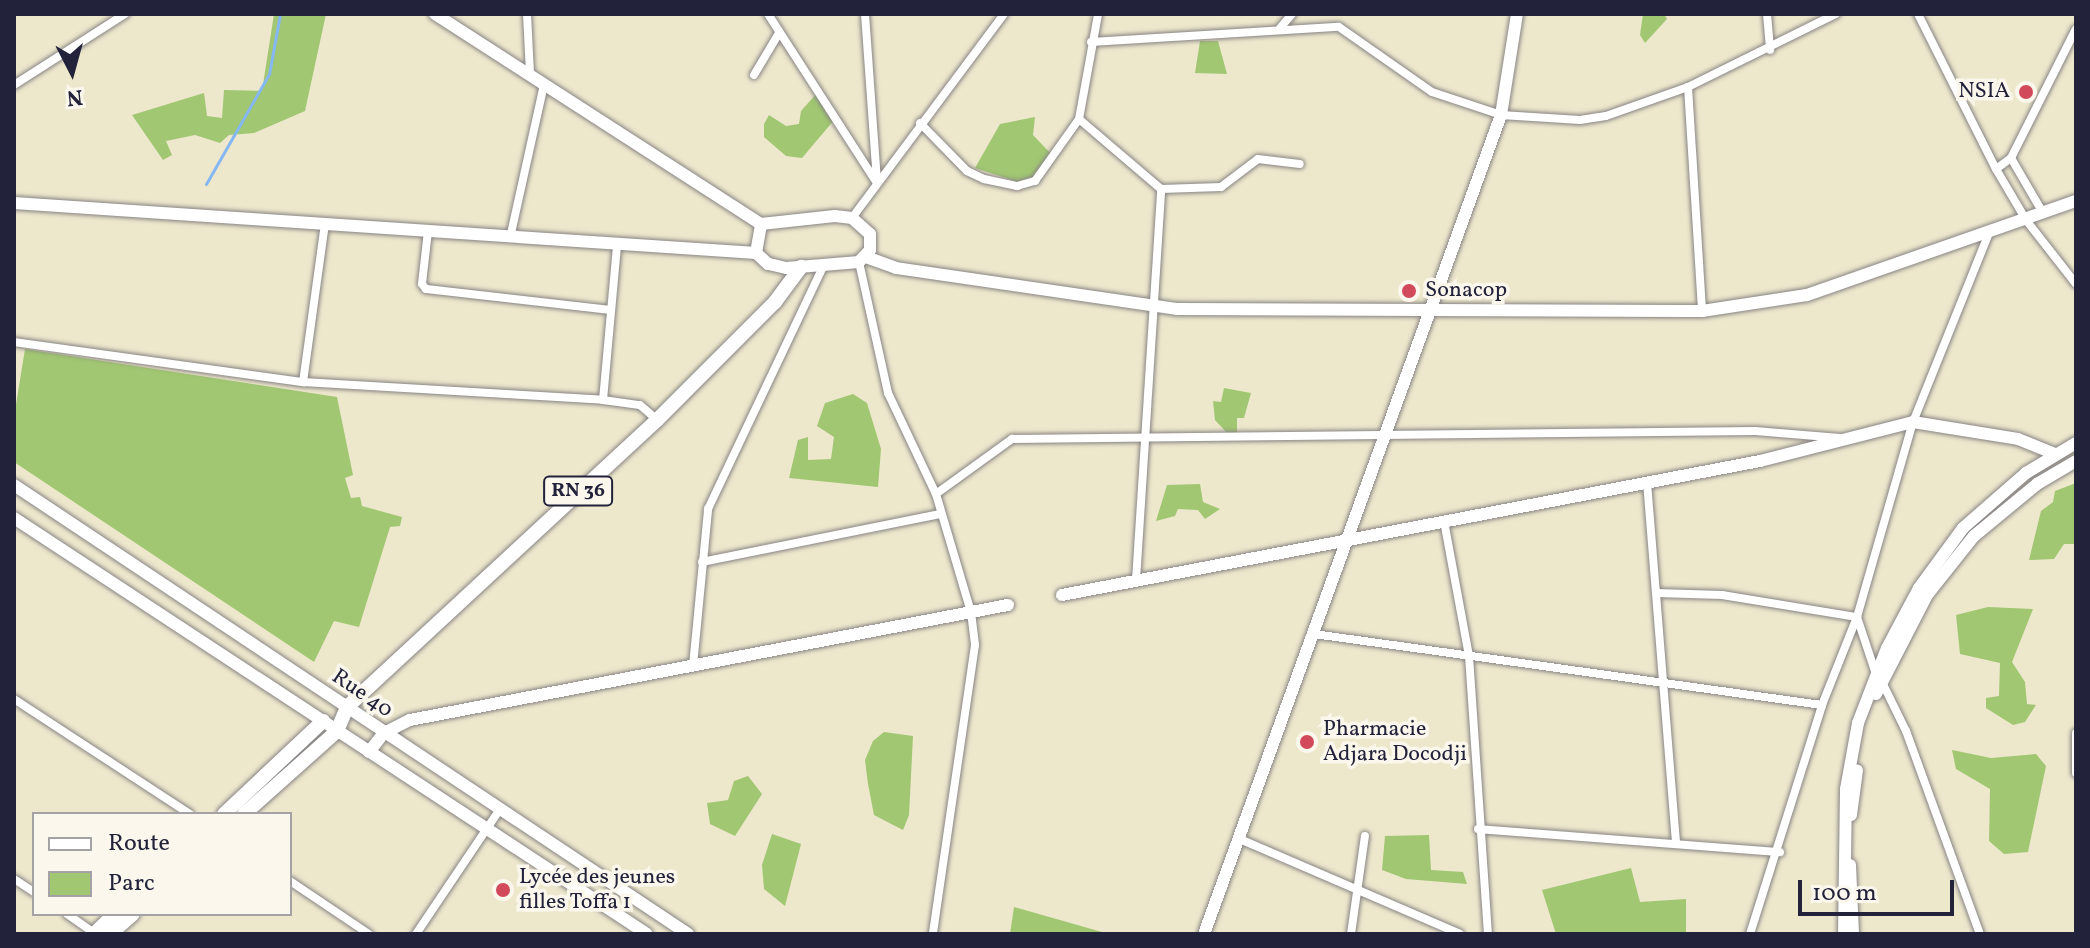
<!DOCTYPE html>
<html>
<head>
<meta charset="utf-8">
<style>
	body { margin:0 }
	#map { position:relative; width:2090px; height:948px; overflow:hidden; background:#ede7cc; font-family:Vollkorn,serif }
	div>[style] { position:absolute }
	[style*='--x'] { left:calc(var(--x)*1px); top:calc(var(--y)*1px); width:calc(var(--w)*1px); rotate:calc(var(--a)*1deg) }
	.green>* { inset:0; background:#a1c772 }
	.stream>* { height:3px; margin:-1.5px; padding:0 1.5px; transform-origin:1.5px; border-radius:1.5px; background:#85b7f2 }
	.roads { filter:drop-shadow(0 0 2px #888484) drop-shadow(0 0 2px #888484) }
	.street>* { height:8px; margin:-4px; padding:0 4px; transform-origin:4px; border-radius:4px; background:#fff }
	.secondary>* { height:12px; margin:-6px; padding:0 6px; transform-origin:6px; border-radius:6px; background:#fff }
	.primary>* { height:14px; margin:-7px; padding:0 7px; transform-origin:7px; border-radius:7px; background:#fff }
	.dots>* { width:22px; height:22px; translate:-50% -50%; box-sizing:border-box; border:4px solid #fbf7ec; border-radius:50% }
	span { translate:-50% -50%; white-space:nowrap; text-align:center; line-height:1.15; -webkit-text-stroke:7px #fbf7ec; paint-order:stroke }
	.shield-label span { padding:2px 6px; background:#fbf7ec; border:2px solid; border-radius:6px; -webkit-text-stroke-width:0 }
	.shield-label { font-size:20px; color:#22223b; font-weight:700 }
	.poi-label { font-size:22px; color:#22223b }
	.right { translate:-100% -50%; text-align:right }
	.left { translate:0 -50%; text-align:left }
	.street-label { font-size:22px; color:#22223b }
	.frame { position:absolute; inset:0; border:16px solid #22223b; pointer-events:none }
	.legend { position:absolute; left:32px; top:812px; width:260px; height:104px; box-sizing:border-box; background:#fbf7ec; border:2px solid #a4a2a5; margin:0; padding:10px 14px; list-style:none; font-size:24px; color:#22223b }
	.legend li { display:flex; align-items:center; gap:16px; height:40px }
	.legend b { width:40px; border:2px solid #a4a2a5 }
	.north { position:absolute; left:32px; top:32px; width:80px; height:80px; -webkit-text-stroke:6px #fbf7ec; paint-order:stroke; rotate:174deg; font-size:22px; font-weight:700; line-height:32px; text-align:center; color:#22223b }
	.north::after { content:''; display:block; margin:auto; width:28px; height:36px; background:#22223b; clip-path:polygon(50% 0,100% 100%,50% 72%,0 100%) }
	.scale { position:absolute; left:1798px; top:880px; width:156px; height:36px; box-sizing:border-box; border:4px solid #22223b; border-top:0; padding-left:10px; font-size:24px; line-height:28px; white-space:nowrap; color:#22223b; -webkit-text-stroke:6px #fbf7ec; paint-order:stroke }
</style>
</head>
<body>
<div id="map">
	<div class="green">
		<i style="clip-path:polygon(274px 14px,326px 14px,305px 111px,254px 133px,229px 135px,220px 143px,195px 135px,166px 141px,172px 155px,163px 160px,132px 115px,204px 93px,207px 116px,222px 118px,224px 90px,262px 91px)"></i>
		<i style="clip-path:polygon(1643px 14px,1664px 14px,1667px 19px,1645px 43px,1640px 35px)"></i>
		<i style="clip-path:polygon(1200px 41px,1218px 41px,1227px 74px,1195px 73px)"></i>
		<i style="clip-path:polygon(817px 93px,835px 119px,802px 158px,786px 156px,764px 137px,764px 124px,769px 115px,786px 126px,799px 124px,801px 111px)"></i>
		<i style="clip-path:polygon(1035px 117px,1033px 135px,1053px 156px,1027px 185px,975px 168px,1000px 124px)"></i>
		<i style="clip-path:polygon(25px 349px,337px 397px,353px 475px,345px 478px,351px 498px,360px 497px,362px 506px,402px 517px,400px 526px,390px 527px,359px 627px,334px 621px,314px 662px,14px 462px,14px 417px)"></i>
		<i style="clip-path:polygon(1224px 388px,1251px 393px,1244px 418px,1237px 418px,1237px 433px,1227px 433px,1215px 420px,1213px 401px,1221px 402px)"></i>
		<i style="clip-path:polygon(853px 394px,867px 403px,881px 449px,878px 487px,789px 478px,798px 440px,808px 437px,808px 460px,831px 459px,834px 437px,817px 426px,825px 403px)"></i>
		<i style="clip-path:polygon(2076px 483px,2076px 544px,2064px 544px,2054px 559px,2029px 560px,2041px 511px,2053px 502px,2055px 491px)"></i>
		<i style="clip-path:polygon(1200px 484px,1203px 502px,1220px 509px,1205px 519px,1198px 510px,1178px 509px,1175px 516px,1156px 521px,1167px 485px)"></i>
		<i style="clip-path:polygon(1988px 607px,2033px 609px,2012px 662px,2025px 682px,2027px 704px,2036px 705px,2025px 722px,2013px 725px,1986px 708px,1986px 698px,1999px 696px,2000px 663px,1960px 654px,1956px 615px)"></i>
		<i style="clip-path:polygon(884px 732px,913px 736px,909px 815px,903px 830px,874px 815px,868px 784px,865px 760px,873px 741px)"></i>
		<i style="clip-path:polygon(1952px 750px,1991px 758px,2036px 754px,2046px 766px,2028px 852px,2004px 854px,1989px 841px,1990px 789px,1956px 769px)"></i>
		<i style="clip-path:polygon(748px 776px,762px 794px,735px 836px,710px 824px,707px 803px,728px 800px,734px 781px)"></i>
		<i style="clip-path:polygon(772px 834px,801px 844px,785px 906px,764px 889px,762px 865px)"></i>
		<i style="clip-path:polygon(1429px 835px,1431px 870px,1463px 872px,1467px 884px,1406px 879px,1382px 870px,1385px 836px)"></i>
		<i style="clip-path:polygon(1631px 868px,1640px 902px,1686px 899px,1686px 934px,1556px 934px,1542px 890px)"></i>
		<i style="clip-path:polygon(1014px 907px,1109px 934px,1010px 934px)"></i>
	</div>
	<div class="stream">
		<i style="--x:206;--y:184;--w:127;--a:-60.2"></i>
		<i style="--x:269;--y:74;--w:61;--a:-79.6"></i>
	</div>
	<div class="roads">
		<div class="street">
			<i style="--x:527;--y:14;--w:60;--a:87.1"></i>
			<i style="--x:768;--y:14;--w:201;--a:57.2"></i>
			<i style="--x:865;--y:14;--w:168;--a:85.9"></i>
			<i style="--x:1767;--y:14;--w:36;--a:85"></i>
			<i style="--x:1918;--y:14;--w:174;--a:63.3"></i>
			<i style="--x:1996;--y:169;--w:59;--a:59.5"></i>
			<i style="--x:2026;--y:220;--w:81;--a:52"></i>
			<i style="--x:1280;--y:28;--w:18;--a:-49"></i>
			<i style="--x:1091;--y:42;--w:248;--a:-3.5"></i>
			<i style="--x:1339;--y:27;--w:113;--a:35"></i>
			<i style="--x:1432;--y:92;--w:73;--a:18.4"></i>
			<i style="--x:1501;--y:115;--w:79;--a:3.6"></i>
			<i style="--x:1580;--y:120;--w:26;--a:-9"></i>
			<i style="--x:1606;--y:116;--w:87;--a:-19.5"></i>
			<i style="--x:1688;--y:87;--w:165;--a:-26.3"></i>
			<i style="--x:754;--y:75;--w:49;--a:-59.2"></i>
			<i style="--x:14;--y:85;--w:132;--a:-32.6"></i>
			<i style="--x:1688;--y:87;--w:224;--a:86.4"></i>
			<i style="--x:1079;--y:119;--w:108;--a:40.5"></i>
			<i style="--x:1161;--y:189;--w:60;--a:-1.9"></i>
			<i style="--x:1221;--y:187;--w:46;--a:-37.1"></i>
			<i style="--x:1258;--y:159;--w:42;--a:6.8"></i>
			<i style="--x:920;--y:123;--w:67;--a:45.6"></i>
			<i style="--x:967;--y:171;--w:19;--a:25"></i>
			<i style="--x:984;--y:179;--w:34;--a:12"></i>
			<i style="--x:1017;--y:186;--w:19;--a:-16"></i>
			<i style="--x:1035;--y:181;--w:76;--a:-54.6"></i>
			<i style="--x:1079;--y:119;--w:107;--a:-79.7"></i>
			<i style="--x:2011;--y:158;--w:64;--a:59.8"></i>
			<i style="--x:1996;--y:169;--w:19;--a:-36"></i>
			<i style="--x:2011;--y:158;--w:144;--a:-63.3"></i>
			<i style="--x:852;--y:218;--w:254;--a:-53.3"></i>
			<i style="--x:428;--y:231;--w:53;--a:96.5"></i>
			<i style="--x:422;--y:284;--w:6;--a:51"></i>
			<i style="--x:426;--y:289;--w:184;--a:6.5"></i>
			<i style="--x:510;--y:238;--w:157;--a:-77.5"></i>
			<i style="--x:859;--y:262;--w:134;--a:77.5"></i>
			<i style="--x:888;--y:393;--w:112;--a:64.6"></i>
			<i style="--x:936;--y:494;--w:123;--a:73.5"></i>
			<i style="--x:971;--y:612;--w:33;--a:83"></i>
			<i style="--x:975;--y:645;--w:292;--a:98.3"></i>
			<i style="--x:14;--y:342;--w:292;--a:7.9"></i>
			<i style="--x:303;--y:382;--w:301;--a:3.4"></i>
			<i style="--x:603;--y:400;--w:37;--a:8"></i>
			<i style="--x:640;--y:405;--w:23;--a:41"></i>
			<i style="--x:303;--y:382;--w:160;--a:-82.1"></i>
			<i style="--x:603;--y:400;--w:155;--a:-84.8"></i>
			<i style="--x:1647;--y:482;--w:363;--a:85.4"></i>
			<i style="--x:936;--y:494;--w:94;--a:-35.9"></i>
			<i style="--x:1012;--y:439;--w:743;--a:-0.62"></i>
			<i style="--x:1755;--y:431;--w:85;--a:4.7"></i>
			<i style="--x:1444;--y:521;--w:137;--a:79.5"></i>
			<i style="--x:1469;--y:656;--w:279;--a:86.1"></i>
			<i style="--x:702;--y:562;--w:244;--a:-11.4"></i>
			<i style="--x:1136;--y:580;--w:392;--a:-86.3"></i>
			<i style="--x:1656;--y:593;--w:66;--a:1.7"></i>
			<i style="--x:1722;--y:595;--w:137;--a:9.3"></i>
			<i style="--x:1857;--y:617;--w:60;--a:71.6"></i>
			<i style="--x:1314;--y:634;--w:513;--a:7.96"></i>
			<i style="--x:693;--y:666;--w:158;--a:-84.5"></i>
			<i style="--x:708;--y:509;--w:268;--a:-64.6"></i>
			<i style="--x:1882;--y:682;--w:55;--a:63.9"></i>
			<i style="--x:1906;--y:731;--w:216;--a:70"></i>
			<i style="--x:14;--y:699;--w:210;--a:33.2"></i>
			<i style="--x:2076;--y:733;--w:40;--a:90"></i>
			<i style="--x:1478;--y:829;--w:303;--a:4.4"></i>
			<i style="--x:1242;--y:840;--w:237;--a:23.3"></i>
			<i style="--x:14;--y:879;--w:24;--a:33"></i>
			<i style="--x:290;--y:881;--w:95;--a:33.9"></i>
			<i style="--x:67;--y:914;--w:35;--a:35"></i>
			<i style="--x:416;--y:934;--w:151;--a:-56.1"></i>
			<i style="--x:1351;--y:934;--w:99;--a:-81.9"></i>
			<i style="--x:1750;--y:934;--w:240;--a:-72.5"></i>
			<i style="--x:1822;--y:705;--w:95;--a:-68.3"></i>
			<i style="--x:1857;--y:617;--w:203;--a:-74"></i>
			<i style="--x:1913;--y:422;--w:204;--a:-68.1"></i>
		</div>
		<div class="secondary">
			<i style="--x:435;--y:14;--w:388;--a:32.8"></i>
			<i style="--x:14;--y:203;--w:744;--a:3.86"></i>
			<i style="--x:835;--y:216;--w:17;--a:7"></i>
			<i style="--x:852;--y:218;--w:24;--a:42"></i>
			<i style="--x:870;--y:234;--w:16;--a:90"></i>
			<i style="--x:870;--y:250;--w:16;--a:133"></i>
			<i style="--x:859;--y:262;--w:73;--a:175.3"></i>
			<i style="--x:786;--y:268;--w:18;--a:-167"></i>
			<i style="--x:768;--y:264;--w:16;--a:-137"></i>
			<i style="--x:756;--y:253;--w:29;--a:-80"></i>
			<i style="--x:761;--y:224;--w:74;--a:-6.2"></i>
			<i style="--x:866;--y:257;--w:32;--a:20"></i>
			<i style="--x:896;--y:268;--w:284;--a:8.3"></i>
			<i style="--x:1177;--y:309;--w:525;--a:0.22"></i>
			<i style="--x:1702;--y:311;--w:106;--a:-8.7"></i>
			<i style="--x:1807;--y:295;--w:285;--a:-19.3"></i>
			<i style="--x:14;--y:485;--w:810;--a:33.67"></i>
			<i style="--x:14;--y:518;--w:757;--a:33.31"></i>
			<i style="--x:1062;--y:595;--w:711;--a:-10.87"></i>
			<i style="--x:1760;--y:461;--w:158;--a:-14.3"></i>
			<i style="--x:1913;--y:422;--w:106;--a:9.2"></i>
			<i style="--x:2018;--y:439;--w:40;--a:22"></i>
			<i style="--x:1876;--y:694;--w:111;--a:-62.7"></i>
			<i style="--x:1927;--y:595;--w:75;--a:-51.5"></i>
			<i style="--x:1974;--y:536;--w:82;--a:-39.5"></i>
			<i style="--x:2037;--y:484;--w:45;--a:-30.5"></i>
			<i style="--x:369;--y:752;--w:24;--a:-52"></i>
			<i style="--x:384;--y:733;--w:29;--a:-27"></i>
			<i style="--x:410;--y:720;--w:609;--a:-10.89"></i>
			<i style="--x:1851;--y:815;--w:45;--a:-82.4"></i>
			<i style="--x:1850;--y:865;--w:69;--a:87.5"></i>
			<i style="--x:1204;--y:934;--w:871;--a:-70.07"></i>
			<i style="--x:1501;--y:115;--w:102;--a:-81"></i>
			<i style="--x:1844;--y:934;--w:145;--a:-89.2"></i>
			<i style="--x:1846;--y:789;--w:67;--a:-79.7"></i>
			<i style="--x:1858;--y:723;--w:80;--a:-68.9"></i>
			<i style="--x:1887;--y:648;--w:68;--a:-61.9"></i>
			<i style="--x:1919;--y:588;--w:74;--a:-53.7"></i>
			<i style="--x:1963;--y:528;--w:84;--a:-41.1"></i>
			<i style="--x:2026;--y:473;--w:58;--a:-31"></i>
		</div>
		<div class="primary">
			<i style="--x:224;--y:814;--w:136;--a:-43.2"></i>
			<i style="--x:244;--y:814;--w:125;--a:-41.7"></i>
			<i style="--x:337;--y:731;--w:26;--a:-67"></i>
			<i style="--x:347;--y:707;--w:422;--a:-42.8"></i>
			<i style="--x:657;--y:420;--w:167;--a:-45"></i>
			<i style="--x:775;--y:302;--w:44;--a:-53.4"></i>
			<i style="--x:94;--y:934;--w:29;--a:-44"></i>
			<i style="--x:110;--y:934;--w:30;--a:-41"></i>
		</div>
	</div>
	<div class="dots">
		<i style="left:2026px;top:92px;background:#d1495b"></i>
		<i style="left:1409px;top:291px;background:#d1495b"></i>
		<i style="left:1307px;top:742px;background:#d1495b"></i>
		<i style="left:503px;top:890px;background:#d1495b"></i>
	</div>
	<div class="shield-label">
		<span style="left:578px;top:491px">RN 36</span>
	</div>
	<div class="poi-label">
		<span class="right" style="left:2010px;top:92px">NSIA</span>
		<span class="left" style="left:1425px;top:291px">Sonacop</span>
		<span class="left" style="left:1323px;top:742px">Pharmacie<br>Adjara Docodji</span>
		<span class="left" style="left:519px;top:890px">Lycée des jeunes<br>filles Toffa 1</span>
	</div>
	<div class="street-label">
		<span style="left:362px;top:694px;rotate:34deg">Rue 40</span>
	</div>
	<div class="frame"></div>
	<ul class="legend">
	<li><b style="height:10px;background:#fff"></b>Route</li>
	<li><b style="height:22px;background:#a1c772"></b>Parc</li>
	</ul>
	<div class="north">N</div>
	<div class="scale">100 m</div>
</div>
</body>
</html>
